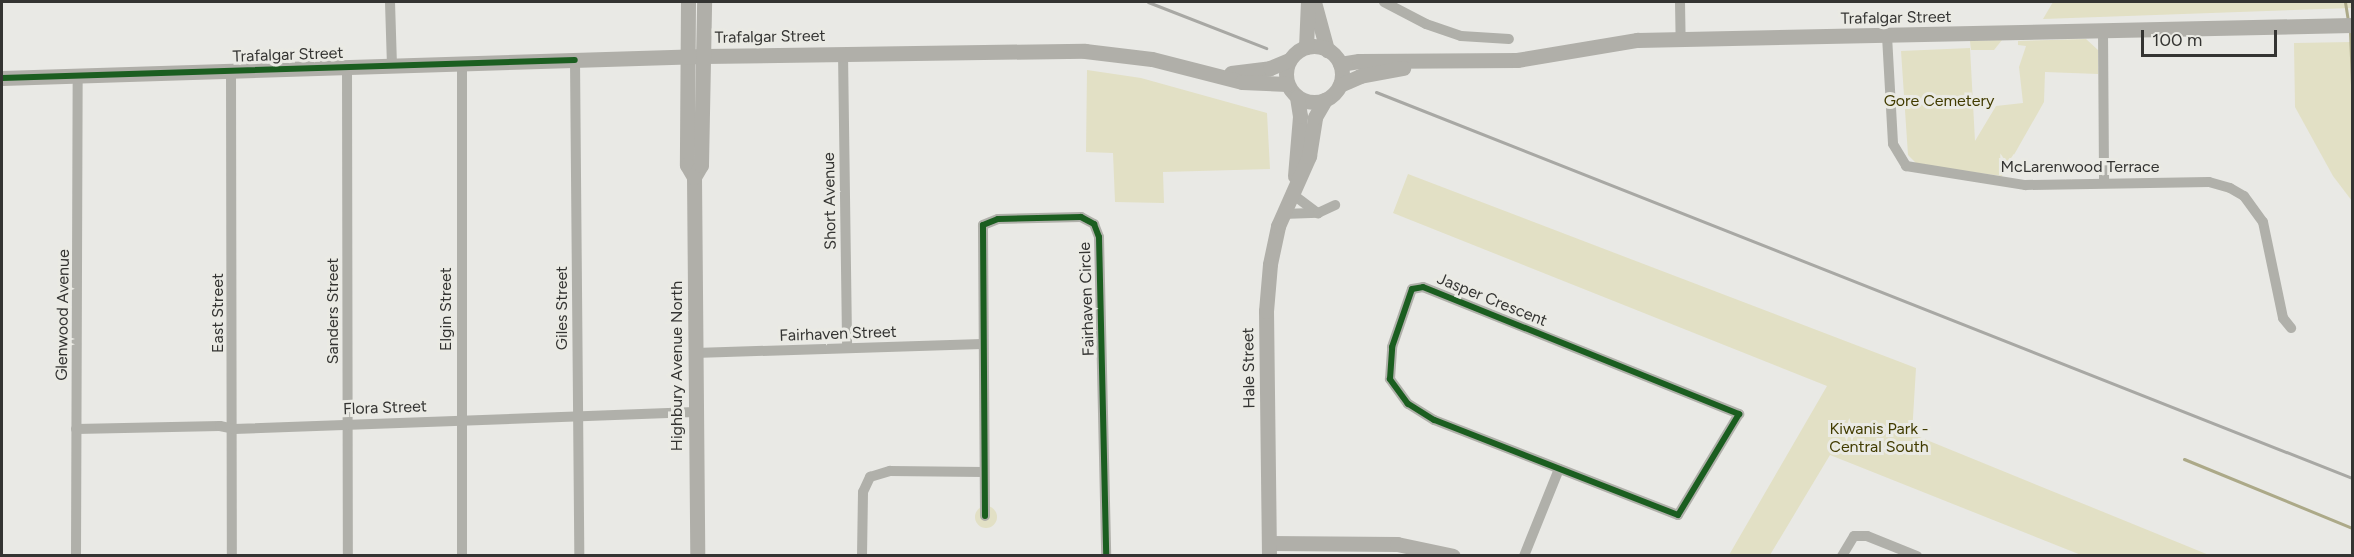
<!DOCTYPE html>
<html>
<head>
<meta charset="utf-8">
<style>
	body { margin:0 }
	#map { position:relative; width:2354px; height:557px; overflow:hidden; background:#e9e9e5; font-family:Figtree,sans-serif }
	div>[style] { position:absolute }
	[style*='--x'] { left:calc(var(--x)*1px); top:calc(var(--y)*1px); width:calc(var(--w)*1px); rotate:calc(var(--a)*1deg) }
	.green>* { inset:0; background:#e2e0c5 }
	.round { border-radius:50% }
	.stream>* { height:3px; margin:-1.5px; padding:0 1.5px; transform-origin:1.5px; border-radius:1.5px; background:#aca988 }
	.street>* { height:10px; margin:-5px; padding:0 5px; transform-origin:5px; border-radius:5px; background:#b0b0aa }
	.secondary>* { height:15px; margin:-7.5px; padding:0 7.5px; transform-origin:7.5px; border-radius:7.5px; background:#b0afa9 }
	.secondary>.ring { margin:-7.5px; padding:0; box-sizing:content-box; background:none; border:15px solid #b0afa9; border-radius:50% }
	.rail>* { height:3px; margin:-1.5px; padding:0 1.5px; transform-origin:1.5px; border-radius:1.5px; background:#a8a8a4 }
	.cycleway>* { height:6px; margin:-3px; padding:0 3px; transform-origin:3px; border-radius:3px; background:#1b5e20 }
	span { translate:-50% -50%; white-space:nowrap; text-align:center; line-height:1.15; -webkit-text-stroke:6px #eaeae4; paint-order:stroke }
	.street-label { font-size:16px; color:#343432 }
	.park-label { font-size:16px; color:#413b00 }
	.frame { position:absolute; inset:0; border:3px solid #343432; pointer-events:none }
	.scale { position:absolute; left:2141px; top:30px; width:136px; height:27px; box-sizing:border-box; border:3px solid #343432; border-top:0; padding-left:8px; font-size:18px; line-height:21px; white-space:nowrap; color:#343432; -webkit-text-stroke:4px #eaeae4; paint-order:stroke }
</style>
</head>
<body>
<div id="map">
	<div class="green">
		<i style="clip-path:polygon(2053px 2px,2352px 2px,2352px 8px,2043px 19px)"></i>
		<i style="clip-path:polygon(2086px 39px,2098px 50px,2098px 74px,2045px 72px,2044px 102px,2002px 176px,1918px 165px,1908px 155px,1901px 51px,1970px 48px,1975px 141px,1996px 106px,2023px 103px,2019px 67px,2026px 46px,2018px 45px,2018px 41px)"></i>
		<i style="clip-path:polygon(2002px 40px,1994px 50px,1971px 50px,1970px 41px)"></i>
		<i style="clip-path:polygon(2352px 42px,2352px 201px,2333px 176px,2295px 107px,2294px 43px)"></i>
		<i style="clip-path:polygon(1087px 70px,1141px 78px,1267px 113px,1270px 169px,1163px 172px,1164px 203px,1115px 202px,1113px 153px,1086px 152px)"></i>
		<i style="clip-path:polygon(1408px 174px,1916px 368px,1912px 434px,2209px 555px,2081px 555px,1830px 455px,1770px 555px,1729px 555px,1827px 386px,1393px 213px)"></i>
		<i class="round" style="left:975px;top:506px;width:22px;height:22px"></i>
	</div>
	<div class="stream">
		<i style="--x:2345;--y:2;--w:18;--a:81"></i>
		<i style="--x:2350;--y:30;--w:55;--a:87.9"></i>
		<i style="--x:2184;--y:459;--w:182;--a:22.3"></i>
	</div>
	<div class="street">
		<i style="--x:390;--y:2;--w:64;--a:88.2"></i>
		<i style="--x:1384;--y:2;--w:47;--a:27.6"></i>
		<i style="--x:1426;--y:24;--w:37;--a:19"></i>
		<i style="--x:1461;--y:36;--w:48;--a:3.6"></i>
		<i style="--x:1680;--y:2;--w:39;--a:89"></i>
		<i style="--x:2103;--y:31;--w:152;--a:89.6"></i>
		<i style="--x:1887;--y:36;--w:108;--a:86.8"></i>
		<i style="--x:1893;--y:144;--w:26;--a:59"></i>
		<i style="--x:1906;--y:166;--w:121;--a:9.1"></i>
		<i style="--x:2025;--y:185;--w:184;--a:-0.9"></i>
		<i style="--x:2209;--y:182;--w:22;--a:16"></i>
		<i style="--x:2230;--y:188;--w:16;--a:30"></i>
		<i style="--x:2244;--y:196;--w:32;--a:54"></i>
		<i style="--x:2263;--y:222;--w:98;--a:78.2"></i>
		<i style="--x:2283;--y:318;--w:13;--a:51"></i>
		<i style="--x:843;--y:53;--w:295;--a:89.2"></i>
		<i style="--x:575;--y:60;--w:496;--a:89.5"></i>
		<i style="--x:462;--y:63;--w:493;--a:90"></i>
		<i style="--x:347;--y:67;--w:489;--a:89.9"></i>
		<i style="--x:231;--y:71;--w:485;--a:89.9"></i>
		<i style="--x:1291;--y:193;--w:34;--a:37"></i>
		<i style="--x:1283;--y:214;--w:35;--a:-2"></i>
		<i style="--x:1318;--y:213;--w:19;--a:-25"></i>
		<i style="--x:1423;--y:287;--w:341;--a:21.9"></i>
		<i style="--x:1739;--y:414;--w:118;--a:121.1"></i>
		<i style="--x:1678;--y:515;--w:262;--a:-158.7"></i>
		<i style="--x:1434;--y:420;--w:31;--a:-148"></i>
		<i style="--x:1408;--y:404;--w:31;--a:-126"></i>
		<i style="--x:1390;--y:379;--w:32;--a:-86"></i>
		<i style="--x:1392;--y:347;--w:61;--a:-71"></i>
		<i style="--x:1412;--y:289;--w:11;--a:-10"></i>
		<i style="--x:695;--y:353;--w:287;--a:-1.8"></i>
		<i style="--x:76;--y:429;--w:144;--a:-1.2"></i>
		<i style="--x:220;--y:426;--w:14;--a:12"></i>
		<i style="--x:234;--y:429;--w:461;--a:-2.1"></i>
		<i style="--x:985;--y:516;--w:291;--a:-90.4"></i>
		<i style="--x:983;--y:225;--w:16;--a:-22"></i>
		<i style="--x:998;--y:219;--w:83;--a:-1.4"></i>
		<i style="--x:1081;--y:217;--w:15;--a:28"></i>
		<i style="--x:1094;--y:224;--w:14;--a:69"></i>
		<i style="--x:1099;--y:237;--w:319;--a:88.7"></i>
		<i style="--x:76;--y:556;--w:481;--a:-89.8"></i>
		<i style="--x:862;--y:556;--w:64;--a:-89.1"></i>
		<i style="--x:863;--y:492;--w:17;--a:-65"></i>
		<i style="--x:870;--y:477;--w:21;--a:-17"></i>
		<i style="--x:890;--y:471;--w:93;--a:0.6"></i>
		<i style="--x:1524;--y:556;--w:94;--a:-68.1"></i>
		<i style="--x:1842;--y:556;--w:23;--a:-59"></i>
		<i style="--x:1854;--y:536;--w:13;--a:0"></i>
		<i style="--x:1867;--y:536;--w:54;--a:21.8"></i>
	</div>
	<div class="secondary">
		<i style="--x:688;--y:2;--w:163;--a:90.4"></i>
		<i style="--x:687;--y:165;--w:14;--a:60"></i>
		<i style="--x:694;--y:177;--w:379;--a:89.5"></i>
		<i style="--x:1314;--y:2;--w:50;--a:74.8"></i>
		<i class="ring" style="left:1286px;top:46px;width:41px;height:41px"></i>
		<i style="--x:1306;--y:47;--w:45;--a:-87.5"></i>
		<i style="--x:1340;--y:64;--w:19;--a:-9"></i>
		<i style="--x:1359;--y:61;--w:158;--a:-0.4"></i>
		<i style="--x:1517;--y:60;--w:122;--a:-9.5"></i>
		<i style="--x:1637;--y:40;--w:715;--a:-1.2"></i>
		<i style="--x:1231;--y:73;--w:39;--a:-7"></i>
		<i style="--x:1270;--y:68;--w:21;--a:-23"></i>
		<i style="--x:2;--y:78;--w:702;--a:-1.8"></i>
		<i style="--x:704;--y:56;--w:381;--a:-0.8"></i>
		<i style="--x:1085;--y:51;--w:67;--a:6.8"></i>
		<i style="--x:1152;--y:59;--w:93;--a:14.3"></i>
		<i style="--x:1242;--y:82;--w:45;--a:2.5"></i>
		<i style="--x:1340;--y:85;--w:22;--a:-24"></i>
		<i style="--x:1360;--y:76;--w:44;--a:-10.5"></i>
		<i style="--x:1295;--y:176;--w:60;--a:-85.2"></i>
		<i style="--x:1300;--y:116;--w:19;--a:-99"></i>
		<i style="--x:694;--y:177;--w:14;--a:-60"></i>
		<i style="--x:701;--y:165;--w:163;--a:-88.9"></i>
		<i style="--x:1269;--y:543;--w:128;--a:0.4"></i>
		<i style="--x:1397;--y:544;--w:57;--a:12.1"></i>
		<i style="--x:1269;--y:556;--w:245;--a:-90.7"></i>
		<i style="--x:1266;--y:311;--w:47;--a:-85.1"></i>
		<i style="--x:1270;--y:264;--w:39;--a:-78"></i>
		<i style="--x:1278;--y:226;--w:77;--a:-66.1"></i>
		<i style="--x:1309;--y:156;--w:39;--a:-81"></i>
		<i style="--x:1315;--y:117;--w:20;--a:-60"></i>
	</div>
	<div class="rail">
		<i style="--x:1148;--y:2;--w:127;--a:21.3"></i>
		<i style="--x:1376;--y:92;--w:1050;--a:21.58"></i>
	</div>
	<div class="cycleway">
		<i style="--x:2;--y:78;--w:573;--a:-1.8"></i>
		<i style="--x:1423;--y:287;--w:341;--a:21.9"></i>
		<i style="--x:1739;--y:414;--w:118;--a:121.1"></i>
		<i style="--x:1678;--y:515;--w:262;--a:-158.7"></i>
		<i style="--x:1434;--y:420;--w:31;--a:-148"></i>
		<i style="--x:1408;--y:404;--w:31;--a:-126"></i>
		<i style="--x:1390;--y:379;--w:32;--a:-86"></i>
		<i style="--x:1392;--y:347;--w:61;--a:-71"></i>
		<i style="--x:1412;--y:289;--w:11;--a:-10"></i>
		<i style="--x:985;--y:516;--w:291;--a:-90.4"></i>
		<i style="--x:983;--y:225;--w:16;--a:-22"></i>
		<i style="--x:998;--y:219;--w:83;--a:-1.4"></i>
		<i style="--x:1081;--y:217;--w:15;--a:28"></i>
		<i style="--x:1094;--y:224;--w:14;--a:69"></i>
		<i style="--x:1099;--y:237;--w:319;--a:88.7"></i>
	</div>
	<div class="street-label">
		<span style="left:1896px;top:18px;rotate:-1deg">Trafalgar Street</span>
		<span style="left:770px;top:37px;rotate:-1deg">Trafalgar Street</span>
		<span style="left:288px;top:55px;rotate:-2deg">Trafalgar Street</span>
		<span style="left:2080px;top:167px">McLarenwood Terrace</span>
		<span style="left:830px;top:201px;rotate:-91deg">Short Avenue</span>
		<span style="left:1087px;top:299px;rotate:-92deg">Fairhaven Circle</span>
		<span style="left:1492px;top:300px;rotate:22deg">Jasper Crescent</span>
		<span style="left:562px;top:308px;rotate:-90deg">Giles Street</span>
		<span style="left:446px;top:309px;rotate:-90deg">Elgin Street</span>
		<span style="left:333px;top:311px;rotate:-90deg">Sanders Street</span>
		<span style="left:218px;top:313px;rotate:-90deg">East Street</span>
		<span style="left:63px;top:315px;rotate:-89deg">Glenwood Avenue</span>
		<span style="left:838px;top:334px;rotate:-2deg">Fairhaven Street</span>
		<span style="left:677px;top:366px;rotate:-90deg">Highbury Avenue North</span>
		<span style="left:1249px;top:368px;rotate:-91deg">Hale Street</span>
		<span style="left:385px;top:408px;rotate:-2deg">Flora Street</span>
	</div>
	<div class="park-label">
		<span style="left:1939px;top:101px">Gore Cemetery</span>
		<span style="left:1879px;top:438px">Kiwanis Park -<br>Central South</span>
	</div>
	<div class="frame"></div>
	<div class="scale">100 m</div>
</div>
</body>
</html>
